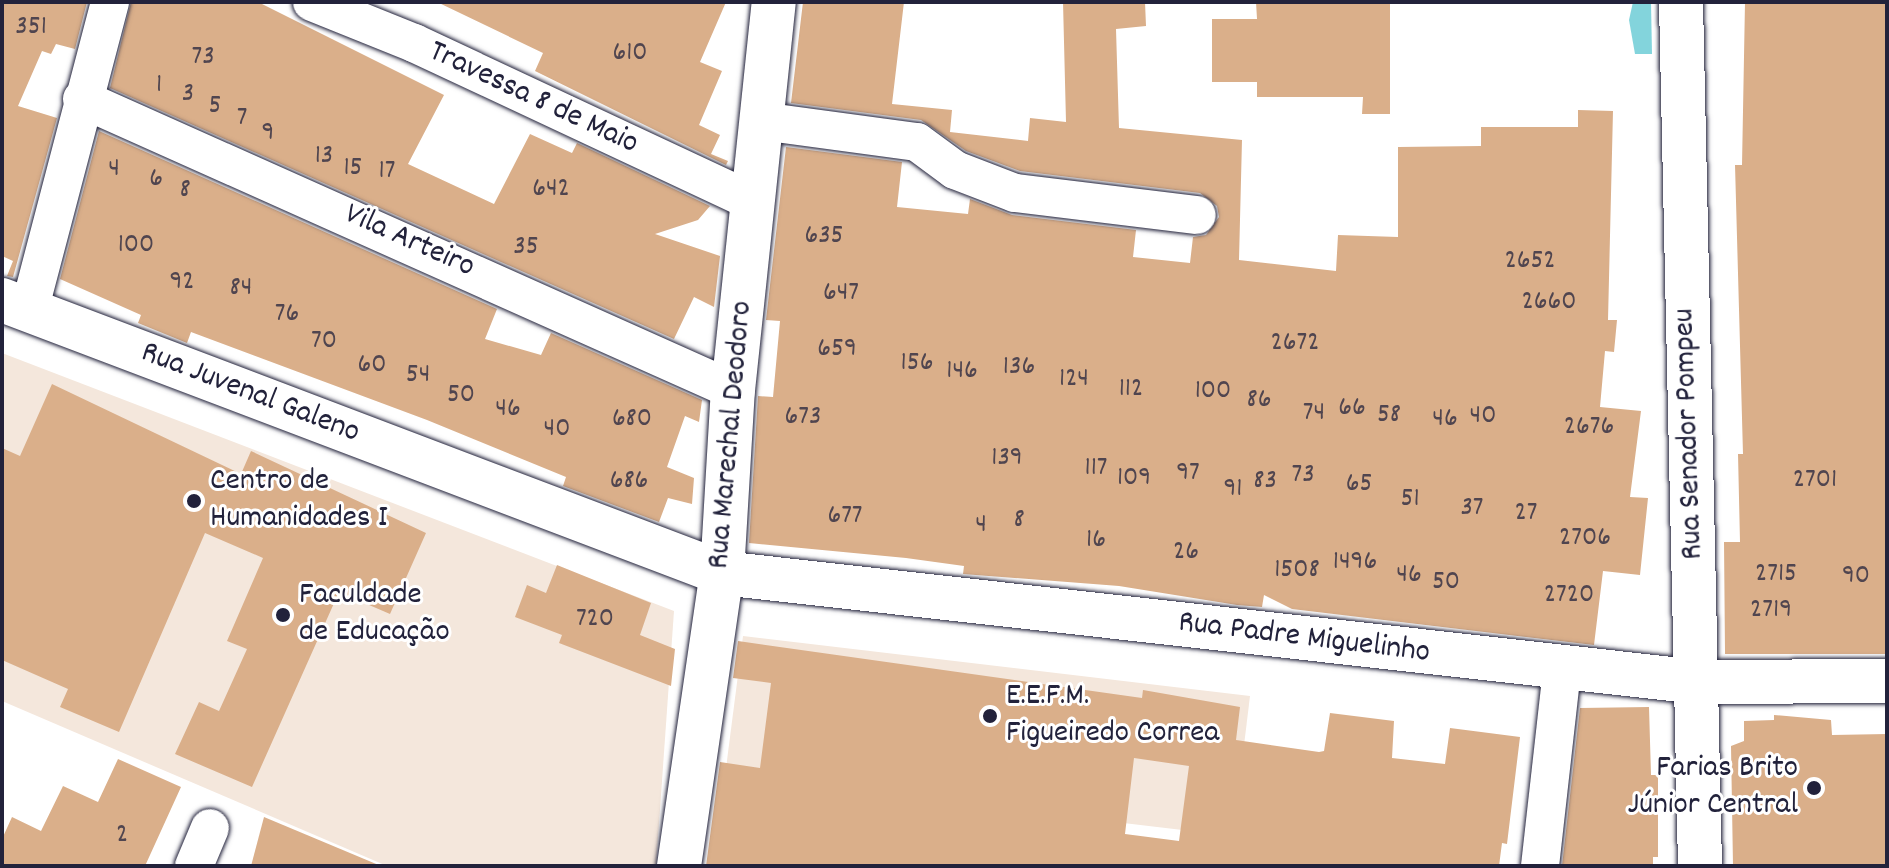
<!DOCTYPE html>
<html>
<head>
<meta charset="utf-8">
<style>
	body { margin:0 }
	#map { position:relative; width:1889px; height:868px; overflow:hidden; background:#fff; font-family:Dekko,sans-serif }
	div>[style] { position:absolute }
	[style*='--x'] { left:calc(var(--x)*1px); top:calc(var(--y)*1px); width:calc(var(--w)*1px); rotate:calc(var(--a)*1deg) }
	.built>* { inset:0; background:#f4e7dc }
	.water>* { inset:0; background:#83d4dc }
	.building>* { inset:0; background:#daaf8a }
	.roads { filter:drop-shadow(0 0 2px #22223b) drop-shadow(0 0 2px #22223b) }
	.street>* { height:38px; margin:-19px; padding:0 19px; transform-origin:19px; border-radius:19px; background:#fff }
	.secondary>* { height:44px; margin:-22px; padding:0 22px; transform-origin:22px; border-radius:22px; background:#fff }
	.dots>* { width:22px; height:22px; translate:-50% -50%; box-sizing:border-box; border:4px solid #fff; border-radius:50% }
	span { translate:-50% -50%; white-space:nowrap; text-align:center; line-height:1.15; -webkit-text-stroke:6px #fff; paint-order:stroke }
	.number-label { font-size:28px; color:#50454f }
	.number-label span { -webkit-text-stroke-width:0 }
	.street-label { font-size:32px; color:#22223b }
	.poi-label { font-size:32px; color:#22223b }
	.left { translate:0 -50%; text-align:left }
	.right { translate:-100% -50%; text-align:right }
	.frame { position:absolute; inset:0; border:4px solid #22223b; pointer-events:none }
</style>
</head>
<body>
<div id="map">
	<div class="built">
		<i style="clip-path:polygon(2px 353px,674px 611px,656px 866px,387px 866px,2px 701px)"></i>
		<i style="clip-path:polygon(743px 636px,1250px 696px,1233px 836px,725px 776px)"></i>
	</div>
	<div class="water">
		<i style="clip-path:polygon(1633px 2px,1651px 2px,1652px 54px,1635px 54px,1629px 20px)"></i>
	</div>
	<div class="building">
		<i style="clip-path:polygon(2px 2px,87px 2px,75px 49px,56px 44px,51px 54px,42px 51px,18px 106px,57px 118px,13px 277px,7px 276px,13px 261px,2px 256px)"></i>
		<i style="clip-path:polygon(131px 2px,258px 2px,444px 95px,408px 164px,494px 204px,530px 134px,572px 153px,577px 143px,710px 206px,698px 220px,655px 234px,720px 256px,714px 307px,694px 297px,674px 339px,110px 88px)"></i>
		<i style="clip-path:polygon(437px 2px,726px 2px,700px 62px,722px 71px,699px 125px,720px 135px,711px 154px,728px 161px,726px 165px,535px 71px,543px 53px)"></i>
		<i style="clip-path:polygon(803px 2px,904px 2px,892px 104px,952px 110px,950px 132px,1028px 141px,1030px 118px,1066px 122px,1063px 2px,1145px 2px,1146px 26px,1116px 29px,1119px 128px,1242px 140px,1239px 260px,1336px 271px,1338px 235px,1398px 237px,1398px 147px,1481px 146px,1481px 127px,1578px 127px,1578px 110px,1613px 111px,1608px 320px,1617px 320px,1614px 352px,1605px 351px,1600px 407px,1641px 411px,1630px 497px,1648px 498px,1640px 575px,1603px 571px,1594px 645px,1292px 609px,1264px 595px,1262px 607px,1237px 605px,1119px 586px,963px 574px,964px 566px,906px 558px,749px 543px,758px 396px,773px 397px,780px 321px,766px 320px,786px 147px,902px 162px,897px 207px,968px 214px,970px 199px,1012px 215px,1136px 230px,1133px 257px,1190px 263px,1193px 237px,1206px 235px,1219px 217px,1217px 206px,1200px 193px,1020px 171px,966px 151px,921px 120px,791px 103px)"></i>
		<i style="clip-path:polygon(1256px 2px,1390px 2px,1390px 114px,1362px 114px,1363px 97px,1257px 97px,1257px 82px,1212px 82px,1212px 19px,1257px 19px)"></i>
		<i style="clip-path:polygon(1745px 2px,1887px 2px,1887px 654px,1725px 654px,1724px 542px,1740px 542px,1738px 454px,1743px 454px,1735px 165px,1742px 165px)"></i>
		<i style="clip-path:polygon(99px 131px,497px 309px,485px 339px,541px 355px,551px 333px,702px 400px,699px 422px,685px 416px,667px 467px,694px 478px,692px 504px,668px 498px,659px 522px,563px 486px,566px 477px,427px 420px,191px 332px,187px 343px,138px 323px,141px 315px,60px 279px)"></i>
		<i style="clip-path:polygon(52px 384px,241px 474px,251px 451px,426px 533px,390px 614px,339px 592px,252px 787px,175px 754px,199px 702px,219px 711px,247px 649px,227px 641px,263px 558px,205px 533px,119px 732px,60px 707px,68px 689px,2px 660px,2px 448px,20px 456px)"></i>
		<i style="clip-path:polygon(557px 565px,651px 603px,640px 635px,675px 649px,671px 686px,559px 643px,562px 635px,515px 617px,527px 585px,546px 593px)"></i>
		<i style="clip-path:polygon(evenodd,738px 641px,1142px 698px,1143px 690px,1240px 707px,1236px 740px,1319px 752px,1324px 751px,1330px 713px,1394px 721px,1392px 758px,1445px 764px,1450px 728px,1520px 737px,1507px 844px,1502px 843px,1499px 866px,706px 866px,720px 762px,760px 768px,771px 683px,733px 678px,738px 641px,1134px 758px,1189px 766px,1179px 841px,1125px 834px,1134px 758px)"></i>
		<i style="clip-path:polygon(1649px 707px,1651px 775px,1658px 775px,1658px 857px,1653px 857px,1653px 866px,1562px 866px,1580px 708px)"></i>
		<i style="clip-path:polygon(1774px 715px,1831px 720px,1832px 735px,1887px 734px,1887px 866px,1733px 866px,1731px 746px,1744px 741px,1744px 721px,1774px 720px)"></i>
		<i style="clip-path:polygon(118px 759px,181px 787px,145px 866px,2px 866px,2px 839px,12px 817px,41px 831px,63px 786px,98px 802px)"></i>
		<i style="clip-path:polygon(264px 817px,381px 866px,251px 866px)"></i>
	</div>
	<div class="roads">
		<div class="street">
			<i style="--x:312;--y:2;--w:110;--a:21.9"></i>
			<i style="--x:414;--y:43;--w:373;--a:25.1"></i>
			<i style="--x:82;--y:99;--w:713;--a:24.08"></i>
			<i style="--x:761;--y:121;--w:157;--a:7.7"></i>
			<i style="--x:917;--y:142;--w:47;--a:36.4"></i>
			<i style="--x:955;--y:170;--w:64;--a:21"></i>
			<i style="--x:1015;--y:193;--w:183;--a:6.9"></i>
			<i style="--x:29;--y:311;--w:319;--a:-75.3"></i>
			<i style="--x:194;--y:866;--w:41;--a:-67.2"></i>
			<i style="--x:1540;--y:866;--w:198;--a:-83.6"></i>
		</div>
		<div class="secondary">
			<i style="--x:1681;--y:2;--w:864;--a:88.74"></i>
			<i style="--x:2;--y:300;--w:770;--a:20.77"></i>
			<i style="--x:722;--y:573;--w:983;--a:6.37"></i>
			<i style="--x:1699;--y:682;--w:188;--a:-0.3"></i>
			<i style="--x:679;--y:866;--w:296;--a:-81.7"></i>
			<i style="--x:722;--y:573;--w:183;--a:-86.6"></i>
			<i style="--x:733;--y:390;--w:390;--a:-84"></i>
		</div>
	</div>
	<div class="dots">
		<i style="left:194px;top:501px;background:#22223b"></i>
		<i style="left:283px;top:615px;background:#22223b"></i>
		<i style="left:990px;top:716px;background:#22223b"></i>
		<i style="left:1814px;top:788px;background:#22223b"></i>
	</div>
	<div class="number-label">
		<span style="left:31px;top:28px">351</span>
		<span style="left:630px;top:54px">610</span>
		<span style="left:203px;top:58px">73</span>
		<span style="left:159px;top:86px">1</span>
		<span style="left:188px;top:95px">3</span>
		<span style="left:215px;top:107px">5</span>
		<span style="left:242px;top:119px">7</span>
		<span style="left:268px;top:134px">9</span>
		<span style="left:324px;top:157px">13</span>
		<span style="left:353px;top:169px">15</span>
		<span style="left:114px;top:170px">4</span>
		<span style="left:387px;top:172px">17</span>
		<span style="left:156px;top:180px">6</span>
		<span style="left:551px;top:190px">642</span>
		<span style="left:185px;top:191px">8</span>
		<span style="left:824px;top:237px">635</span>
		<span style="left:136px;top:246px">100</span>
		<span style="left:526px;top:248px">35</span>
		<span style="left:1530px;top:262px">2652</span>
		<span style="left:182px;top:283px">92</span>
		<span style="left:241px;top:289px">84</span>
		<span style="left:841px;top:294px">647</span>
		<span style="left:1549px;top:303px">2660</span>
		<span style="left:287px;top:315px">76</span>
		<span style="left:324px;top:342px">70</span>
		<span style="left:1295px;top:344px">2672</span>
		<span style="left:837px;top:350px">659</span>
		<span style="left:917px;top:364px">156</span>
		<span style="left:372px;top:366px">60</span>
		<span style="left:1019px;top:368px">136</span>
		<span style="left:962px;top:372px">146</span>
		<span style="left:418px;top:376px">54</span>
		<span style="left:1074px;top:380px">124</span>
		<span style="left:1131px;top:390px">112</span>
		<span style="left:1213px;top:392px">100</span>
		<span style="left:461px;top:396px">50</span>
		<span style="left:1259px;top:401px">86</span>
		<span style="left:1352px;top:409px">66</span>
		<span style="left:508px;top:410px">46</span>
		<span style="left:1314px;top:414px">74</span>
		<span style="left:1389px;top:416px">58</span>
		<span style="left:1483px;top:417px">40</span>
		<span style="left:803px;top:418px">673</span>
		<span style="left:632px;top:420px">680</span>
		<span style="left:1445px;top:420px">46</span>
		<span style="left:1589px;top:428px">2676</span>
		<span style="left:557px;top:430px">40</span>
		<span style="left:1007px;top:459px">139</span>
		<span style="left:1096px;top:469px">117</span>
		<span style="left:1188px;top:474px">97</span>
		<span style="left:1303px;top:476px">73</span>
		<span style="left:1134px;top:479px">109</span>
		<span style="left:1815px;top:481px">2701</span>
		<span style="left:629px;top:482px">686</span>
		<span style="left:1265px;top:482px">83</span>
		<span style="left:1359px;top:485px">65</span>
		<span style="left:1233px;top:490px">91</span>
		<span style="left:1410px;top:500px">51</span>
		<span style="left:1472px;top:509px">37</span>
		<span style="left:1526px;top:514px">27</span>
		<span style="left:845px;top:517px">677</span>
		<span style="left:1019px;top:521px">8</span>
		<span style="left:981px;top:526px">4</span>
		<span style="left:1585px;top:539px">2706</span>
		<span style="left:1096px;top:541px">16</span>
		<span style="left:1186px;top:553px">26</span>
		<span style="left:1355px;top:563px">1496</span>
		<span style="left:1297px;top:571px">1508</span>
		<span style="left:1776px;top:575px">2715</span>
		<span style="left:1409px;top:576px">46</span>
		<span style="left:1856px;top:577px">90</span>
		<span style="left:1446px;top:583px">50</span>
		<span style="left:1569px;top:596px">2720</span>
		<span style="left:1771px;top:611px">2719</span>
		<span style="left:595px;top:620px">720</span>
		<span style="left:122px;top:836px">2</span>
	</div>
	<div class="street-label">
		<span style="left:533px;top:99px;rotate:25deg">Travessa 8 de Maio</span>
		<span style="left:409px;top:242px;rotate:24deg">Vila Arteiro</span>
		<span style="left:250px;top:394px;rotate:21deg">Rua Juvenal Galeno</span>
		<span style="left:1690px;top:434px;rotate:-92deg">Rua Senador Pompeu</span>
		<span style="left:732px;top:435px;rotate:-85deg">Rua Marechal Deodoro</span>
		<span style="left:1304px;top:639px;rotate:7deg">Rua Padre Miguelinho</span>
	</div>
	<div class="poi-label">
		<span class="left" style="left:210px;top:501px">Centro de<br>Humanidades I</span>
		<span class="left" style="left:299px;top:615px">Faculdade<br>de Educação</span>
		<span class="left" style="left:1006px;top:716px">E.E.F.M.<br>Figueiredo Correa</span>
		<span class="right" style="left:1798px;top:788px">Farias Brito<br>Júnior Central</span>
	</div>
	<div class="frame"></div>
</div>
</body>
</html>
